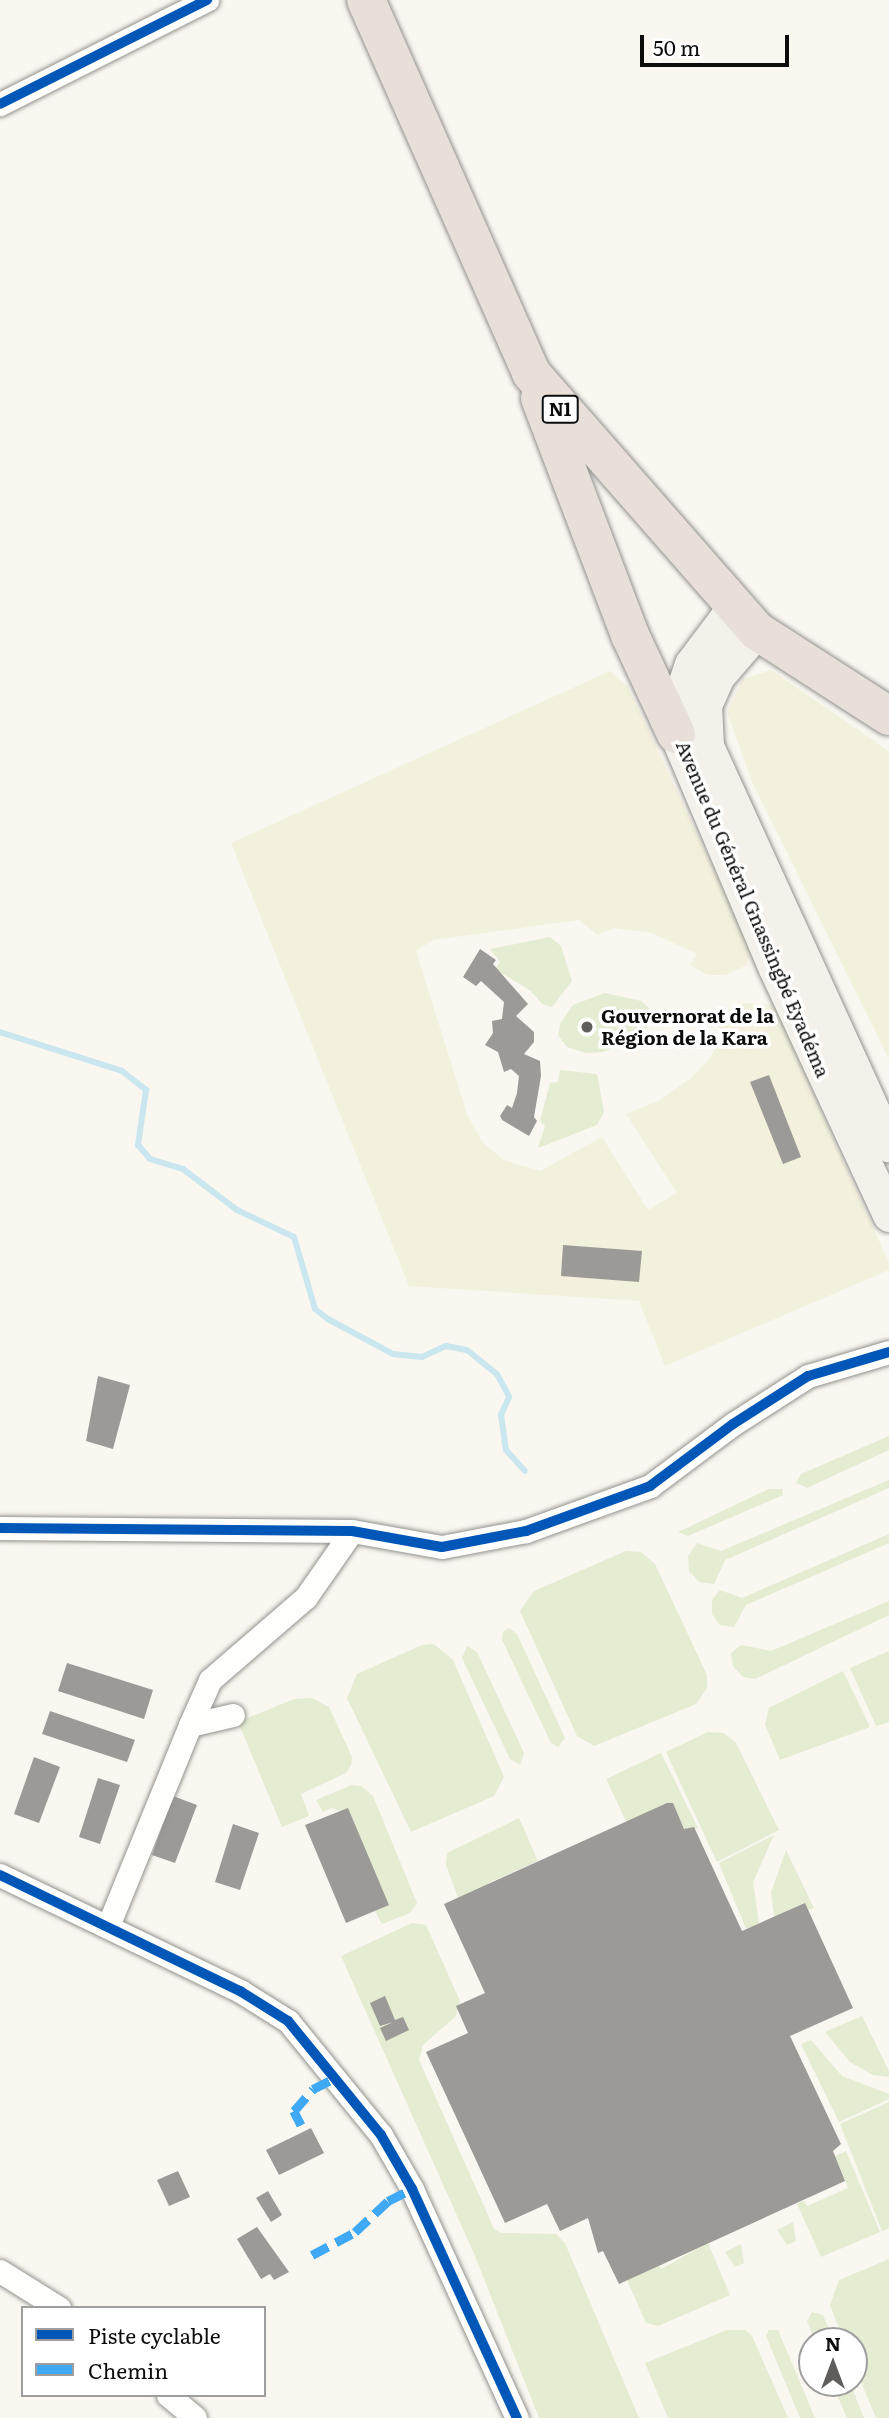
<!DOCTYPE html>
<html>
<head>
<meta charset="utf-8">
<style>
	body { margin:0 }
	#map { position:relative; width:889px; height:2418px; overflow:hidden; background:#f9f7f0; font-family:Literata,serif }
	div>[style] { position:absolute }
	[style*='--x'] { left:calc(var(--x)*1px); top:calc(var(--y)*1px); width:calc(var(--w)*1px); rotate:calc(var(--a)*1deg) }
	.farmland>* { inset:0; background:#f4f0de }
	.green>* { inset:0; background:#e4ecd2 }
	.stream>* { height:6px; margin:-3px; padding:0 3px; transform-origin:3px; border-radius:3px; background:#cae6ef }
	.building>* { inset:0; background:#9c9a96 }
	.roads { filter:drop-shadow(0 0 2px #93928f) drop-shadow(0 0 2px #93928f) }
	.minor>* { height:23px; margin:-11.5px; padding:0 11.5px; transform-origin:11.5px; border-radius:11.5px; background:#fefefd }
	.secondary>* { height:33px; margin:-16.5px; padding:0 16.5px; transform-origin:16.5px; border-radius:16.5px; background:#f3f1e9 }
	.trunk>* { height:38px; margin:-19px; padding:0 19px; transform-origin:19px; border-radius:19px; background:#e8e0d8 }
	.quiet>* { height:9px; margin-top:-4.5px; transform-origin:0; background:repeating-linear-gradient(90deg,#3fa9f5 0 18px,transparent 0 27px) }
	.cycleway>* { height:10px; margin:-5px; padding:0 5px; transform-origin:5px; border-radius:5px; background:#0057b8 }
	.dots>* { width:19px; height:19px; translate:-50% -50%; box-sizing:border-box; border:4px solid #fff; border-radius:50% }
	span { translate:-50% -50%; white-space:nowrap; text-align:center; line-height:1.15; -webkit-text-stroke:7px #fff; paint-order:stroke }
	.shield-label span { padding:2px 5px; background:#fff; border:2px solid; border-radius:5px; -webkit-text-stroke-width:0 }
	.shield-label { font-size:18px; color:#0c0c0c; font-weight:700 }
	.street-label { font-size:19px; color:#0c0c0c }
	.poi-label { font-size:19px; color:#0c0c0c; font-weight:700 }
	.left { translate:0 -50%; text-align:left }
	.legend { position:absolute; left:21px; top:2306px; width:245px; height:91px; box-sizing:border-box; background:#fff; border:2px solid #9e9e9e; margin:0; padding:9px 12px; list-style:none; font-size:21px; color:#0c0c0c }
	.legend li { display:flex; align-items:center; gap:14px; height:35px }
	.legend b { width:35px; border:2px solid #9e9e9e }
	.north { position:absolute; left:798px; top:2327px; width:70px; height:70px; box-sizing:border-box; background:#fff; border:2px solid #9e9e9e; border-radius:50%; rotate:0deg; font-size:19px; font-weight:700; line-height:28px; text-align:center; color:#0c0c0c }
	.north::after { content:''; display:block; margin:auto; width:24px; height:32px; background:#5f5e5c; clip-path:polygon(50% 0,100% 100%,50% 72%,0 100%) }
	.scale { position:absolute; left:640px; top:35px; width:149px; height:32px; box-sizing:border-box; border:4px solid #0c0c0c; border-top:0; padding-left:9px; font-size:21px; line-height:24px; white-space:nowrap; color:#0c0c0c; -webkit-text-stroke:5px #fff; paint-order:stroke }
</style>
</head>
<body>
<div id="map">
	<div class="farmland">
		<i style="clip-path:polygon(771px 670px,889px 751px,889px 1059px,752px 782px,727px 712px,743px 679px)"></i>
		<i style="clip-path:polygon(610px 671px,628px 687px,743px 932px,750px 950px,747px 965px,726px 975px,708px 975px,690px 965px,697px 954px,652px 933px,614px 928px,598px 935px,579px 920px,433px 940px,416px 951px,467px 1114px,482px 1142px,504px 1160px,540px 1171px,602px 1137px,648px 1210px,677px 1193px,626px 1114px,658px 1101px,690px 1079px,711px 1057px,722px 1033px,715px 1020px,727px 1011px,745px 1003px,774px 1005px,889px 1263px,889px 1270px,665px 1366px,639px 1301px,409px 1286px,231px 843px)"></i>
	</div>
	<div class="green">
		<i style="clip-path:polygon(550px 937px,561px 946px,572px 981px,552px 1007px,542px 1004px,531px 991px,495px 969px,500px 962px,490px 949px)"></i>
		<i style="clip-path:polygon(605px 993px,641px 1001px,651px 1010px,647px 1027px,637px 1040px,603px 1052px,586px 1053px,567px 1047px,558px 1035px,561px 1022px,573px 1005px)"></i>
		<i style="clip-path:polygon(560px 1070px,597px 1074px,604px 1112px,597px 1125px,538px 1148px,545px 1126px,540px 1121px,550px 1083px,558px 1082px)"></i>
		<i style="clip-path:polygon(889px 1436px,889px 1450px,807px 1488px,796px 1483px,801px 1474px)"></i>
		<i style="clip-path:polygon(889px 1480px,889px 1488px,725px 1560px,714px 1584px,699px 1582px,689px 1571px,688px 1556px,697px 1543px,721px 1551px)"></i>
		<i style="clip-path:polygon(769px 1489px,782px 1489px,783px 1495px,688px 1536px,678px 1532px)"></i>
		<i style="clip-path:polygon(889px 1534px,889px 1543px,746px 1605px,734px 1627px,720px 1625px,712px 1614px,712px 1600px,720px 1590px,742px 1598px)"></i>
		<i style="clip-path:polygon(626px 1551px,641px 1552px,655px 1564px,707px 1675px,707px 1688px,696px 1704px,594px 1746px,577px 1736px,520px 1611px,534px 1591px)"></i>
		<i style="clip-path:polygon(889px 1601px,889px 1615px,755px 1679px,743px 1677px,733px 1666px,731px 1653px,741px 1645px,771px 1651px)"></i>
		<i style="clip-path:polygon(509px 1628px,517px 1634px,565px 1738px,558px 1747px,551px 1743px,502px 1640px,503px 1632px)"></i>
		<i style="clip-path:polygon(434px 1644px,453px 1660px,504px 1777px,494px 1796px,411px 1832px,347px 1698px,357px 1674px,422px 1645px)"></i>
		<i style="clip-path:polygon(467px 1646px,477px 1652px,524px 1753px,520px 1765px,510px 1759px,462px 1658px)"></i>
		<i style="clip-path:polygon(889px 1651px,889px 1722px,876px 1726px,850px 1668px)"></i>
		<i style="clip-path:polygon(843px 1671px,870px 1727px,780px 1760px,765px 1725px,769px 1708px)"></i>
		<i style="clip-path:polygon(312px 1698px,329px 1707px,352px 1757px,351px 1765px,346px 1773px,301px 1794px,309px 1816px,282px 1827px,238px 1722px,294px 1699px)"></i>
		<i style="clip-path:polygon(708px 1732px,724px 1733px,736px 1743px,779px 1830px,717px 1862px,666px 1752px)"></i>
		<i style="clip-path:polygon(661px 1753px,698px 1828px,693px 1830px,684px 1829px,672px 1803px,627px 1823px,606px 1779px)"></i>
		<i style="clip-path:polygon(352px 1785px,361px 1786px,373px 1796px,417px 1903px,410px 1913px,382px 1924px,375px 1911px,388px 1904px,347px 1813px,332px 1808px,323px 1812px,316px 1800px)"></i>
		<i style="clip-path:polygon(519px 1818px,538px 1861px,488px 1883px,500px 1912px,463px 1911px,446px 1865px,447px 1853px)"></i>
		<i style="clip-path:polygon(774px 1835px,753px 1882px,760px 1930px,754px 1934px,750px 1927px,746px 1929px,719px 1863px)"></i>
		<i style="clip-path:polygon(786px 1850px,814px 1908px,775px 1924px,771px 1892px)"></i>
		<i style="clip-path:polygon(412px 1923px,426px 1925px,460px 2001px,456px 2016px,423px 2045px,419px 2060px,488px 2215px,494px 2229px,502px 2233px,556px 2234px,565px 2243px,639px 2418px,539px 2418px,475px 2256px,341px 1956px)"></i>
		<i style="clip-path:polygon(862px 2016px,889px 2071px,889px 2077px,873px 2075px,850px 2062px,825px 2032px)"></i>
		<i style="clip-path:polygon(811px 2040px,842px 2076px,889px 2094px,889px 2099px,839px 2122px,801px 2044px)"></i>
		<i style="clip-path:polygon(889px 2102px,889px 2228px,882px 2231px,840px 2124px)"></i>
		<i style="clip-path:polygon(846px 2151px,880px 2232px,821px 2257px,797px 2204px,804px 2201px,807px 2206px,848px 2188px,835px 2156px)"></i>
		<i style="clip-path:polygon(793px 2222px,796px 2241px,787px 2245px,777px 2230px)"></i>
		<i style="clip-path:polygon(708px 2243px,730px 2295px,658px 2326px,646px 2323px,614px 2251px,657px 2261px,661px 2269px)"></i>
		<i style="clip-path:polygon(741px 2244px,744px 2263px,735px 2267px,725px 2252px)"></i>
		<i style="clip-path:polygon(889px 2259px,889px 2418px,876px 2418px,854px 2365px,854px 2341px,844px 2341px,830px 2305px,839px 2280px)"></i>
		<i style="clip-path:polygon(812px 2312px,823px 2315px,834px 2341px,815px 2341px,807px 2321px)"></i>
		<i style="clip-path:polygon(727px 2330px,745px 2330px,752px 2336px,788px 2418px,668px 2418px,645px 2363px)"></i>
		<i style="clip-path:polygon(769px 2330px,778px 2330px,815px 2418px,800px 2418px,766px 2336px)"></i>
		<i style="clip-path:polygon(832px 2383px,850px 2383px,864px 2418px,847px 2418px)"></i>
	</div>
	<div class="stream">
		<i style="--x:0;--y:1032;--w:128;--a:17.7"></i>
		<i style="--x:122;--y:1071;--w:31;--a:38"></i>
		<i style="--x:146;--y:1090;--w:56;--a:98.3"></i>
		<i style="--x:138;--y:1145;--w:18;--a:49"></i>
		<i style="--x:150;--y:1159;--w:34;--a:17"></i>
		<i style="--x:183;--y:1169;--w:68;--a:37.2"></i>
		<i style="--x:237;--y:1210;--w:63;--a:25.3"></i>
		<i style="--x:294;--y:1237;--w:75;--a:73.7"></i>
		<i style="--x:315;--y:1309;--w:16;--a:38"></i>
		<i style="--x:328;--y:1319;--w:74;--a:28.3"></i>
		<i style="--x:393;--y:1354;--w:29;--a:6"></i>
		<i style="--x:422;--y:1357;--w:26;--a:-25"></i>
		<i style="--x:446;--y:1346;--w:21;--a:11"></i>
		<i style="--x:467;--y:1350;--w:38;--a:39"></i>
		<i style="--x:497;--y:1374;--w:26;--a:62"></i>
		<i style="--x:509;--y:1397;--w:20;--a:114"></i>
		<i style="--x:501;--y:1415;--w:35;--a:82"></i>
		<i style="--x:506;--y:1450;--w:28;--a:48"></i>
	</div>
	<div class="building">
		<i style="clip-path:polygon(480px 949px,496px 960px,493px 964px,528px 1004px,516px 1016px,534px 1032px,534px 1042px,524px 1054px,540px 1061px,541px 1076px,534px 1117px,537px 1121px,529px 1136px,502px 1120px,500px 1116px,507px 1105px,512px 1108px,517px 1093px,519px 1076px,511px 1069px,504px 1072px,498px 1052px,485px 1045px,493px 1033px,492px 1021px,502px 1019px,504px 1002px,481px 981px,476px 986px,463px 977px)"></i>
		<i style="clip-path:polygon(769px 1075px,801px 1157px,783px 1164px,750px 1082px)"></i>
		<i style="clip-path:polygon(563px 1245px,642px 1251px,639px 1282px,561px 1276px)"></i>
		<i style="clip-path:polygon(98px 1376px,130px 1385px,113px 1449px,86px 1441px)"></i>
		<i style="clip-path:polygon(67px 1663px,153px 1690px,144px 1719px,58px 1691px)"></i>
		<i style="clip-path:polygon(50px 1711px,135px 1740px,127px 1762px,42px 1734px)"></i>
		<i style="clip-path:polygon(34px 1757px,60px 1767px,39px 1823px,14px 1814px)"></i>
		<i style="clip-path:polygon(98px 1778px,120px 1785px,100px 1844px,79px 1837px)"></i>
		<i style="clip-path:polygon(173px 1796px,197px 1805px,175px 1863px,152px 1855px)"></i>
		<i style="clip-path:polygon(667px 1803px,673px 1803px,684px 1829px,694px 1827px,742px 1931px,805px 1903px,853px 2008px,790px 2036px,841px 2144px,833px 2151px,845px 2181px,619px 2284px,603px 2251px,598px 2253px,588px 2218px,560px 2231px,547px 2204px,505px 2223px,426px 2052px,468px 2033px,456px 2006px,485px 1993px,444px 1904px)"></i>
		<i style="clip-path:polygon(348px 1808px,389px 1905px,346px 1923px,305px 1825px)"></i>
		<i style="clip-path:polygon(233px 1824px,259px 1833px,240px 1890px,215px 1882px)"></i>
		<i style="clip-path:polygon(385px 1996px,395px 2020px,403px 2017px,409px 2030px,386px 2041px,380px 2028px,393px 2022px,380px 2026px,370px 2003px)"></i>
		<i style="clip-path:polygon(311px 2128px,324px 2153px,279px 2175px,266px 2150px)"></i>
		<i style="clip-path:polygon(178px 2171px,190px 2197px,169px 2206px,157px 2180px)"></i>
		<i style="clip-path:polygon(268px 2191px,282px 2215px,271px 2222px,256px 2198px)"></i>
		<i style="clip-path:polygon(257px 2227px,289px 2272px,274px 2280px,270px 2274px,261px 2279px,237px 2239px)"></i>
	</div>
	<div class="roads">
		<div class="minor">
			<i style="--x:0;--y:104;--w:232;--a:-26.7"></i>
			<i style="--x:0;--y:1528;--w:352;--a:0.5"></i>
			<i style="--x:352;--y:1531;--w:91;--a:10.1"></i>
			<i style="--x:442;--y:1547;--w:86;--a:-10.8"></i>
			<i style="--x:526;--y:1531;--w:132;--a:-19.9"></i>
			<i style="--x:650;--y:1486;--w:104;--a:-36.8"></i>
			<i style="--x:733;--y:1424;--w:89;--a:-32.6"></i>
			<i style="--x:808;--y:1376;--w:84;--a:-16.5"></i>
			<i style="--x:190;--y:1725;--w:49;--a:-66"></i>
			<i style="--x:210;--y:1680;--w:127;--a:-40.8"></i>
			<i style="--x:306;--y:1597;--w:80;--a:-55.1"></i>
			<i style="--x:0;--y:1875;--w:267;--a:25.8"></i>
			<i style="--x:240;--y:1991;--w:57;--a:32"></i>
			<i style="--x:288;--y:2021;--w:147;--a:50.8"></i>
			<i style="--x:381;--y:2135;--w:62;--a:60.1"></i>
			<i style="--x:412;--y:2189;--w:252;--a:65.4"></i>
			<i style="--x:108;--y:1926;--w:217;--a:-67.8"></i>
			<i style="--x:190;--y:1725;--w:44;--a:-13.1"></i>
			<i style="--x:0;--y:2271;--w:70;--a:32.1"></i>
			<i style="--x:168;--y:2395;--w:35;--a:40"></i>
		</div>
		<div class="secondary">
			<i style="--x:734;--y:607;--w:71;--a:127"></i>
			<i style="--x:691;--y:664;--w:39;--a:109"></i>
			<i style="--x:678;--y:701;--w:33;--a:93"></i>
			<i style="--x:676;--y:734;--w:254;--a:67.1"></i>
			<i style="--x:775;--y:968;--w:272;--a:65.2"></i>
			<i style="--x:757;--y:631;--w:60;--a:130.9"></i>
			<i style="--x:718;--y:676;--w:32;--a:114"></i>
			<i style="--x:705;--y:705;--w:41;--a:87.2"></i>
			<i style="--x:707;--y:746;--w:439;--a:65.5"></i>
		</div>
		<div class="trunk">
			<i style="--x:366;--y:0;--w:408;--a:66.1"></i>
			<i style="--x:531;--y:373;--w:343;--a:48.8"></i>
			<i style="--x:757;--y:631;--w:157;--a:32.8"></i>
			<i style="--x:540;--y:398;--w:254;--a:69.2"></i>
			<i style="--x:630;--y:635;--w:109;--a:65.1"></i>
		</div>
	</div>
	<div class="quiet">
		<i style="--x:301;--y:2125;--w:16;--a:-117"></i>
		<i style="--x:294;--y:2111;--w:29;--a:-49"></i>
		<i style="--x:313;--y:2089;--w:25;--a:-27"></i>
		<i style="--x:312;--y:2255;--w:49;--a:-28.1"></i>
		<i style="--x:355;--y:2232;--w:45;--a:-43.2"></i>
		<i style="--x:388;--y:2201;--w:27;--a:-27"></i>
	</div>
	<div class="cycleway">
		<i style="--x:0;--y:104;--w:232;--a:-26.7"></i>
		<i style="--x:0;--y:1528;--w:352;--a:0.5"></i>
		<i style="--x:352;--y:1531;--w:91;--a:10.1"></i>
		<i style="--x:442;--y:1547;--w:86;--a:-10.8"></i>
		<i style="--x:526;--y:1531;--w:132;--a:-19.9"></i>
		<i style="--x:650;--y:1486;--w:104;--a:-36.8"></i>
		<i style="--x:733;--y:1424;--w:89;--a:-32.6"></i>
		<i style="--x:808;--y:1376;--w:84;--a:-16.5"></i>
		<i style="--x:0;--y:1875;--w:267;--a:25.8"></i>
		<i style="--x:240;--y:1991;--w:57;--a:32"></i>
		<i style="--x:288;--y:2021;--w:147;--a:50.8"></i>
		<i style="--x:381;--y:2135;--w:62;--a:60.1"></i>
		<i style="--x:412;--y:2189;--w:252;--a:65.4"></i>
	</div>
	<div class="dots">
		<i style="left:587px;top:1027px;background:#5f5e5c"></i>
	</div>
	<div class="shield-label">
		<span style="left:560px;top:409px">N1</span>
	</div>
	<div class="street-label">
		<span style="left:753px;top:909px;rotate:67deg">Avenue du Général Gnassingbé Eyadéma</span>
	</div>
	<div class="poi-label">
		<span class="left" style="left:601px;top:1027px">Gouvernorat de la<br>Région de la Kara</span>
	</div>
	<ul class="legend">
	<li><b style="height:9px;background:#0057b8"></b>Piste cyclable</li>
	<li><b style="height:9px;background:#3fa9f5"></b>Chemin</li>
	</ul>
	<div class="north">N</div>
	<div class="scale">50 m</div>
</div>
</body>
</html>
